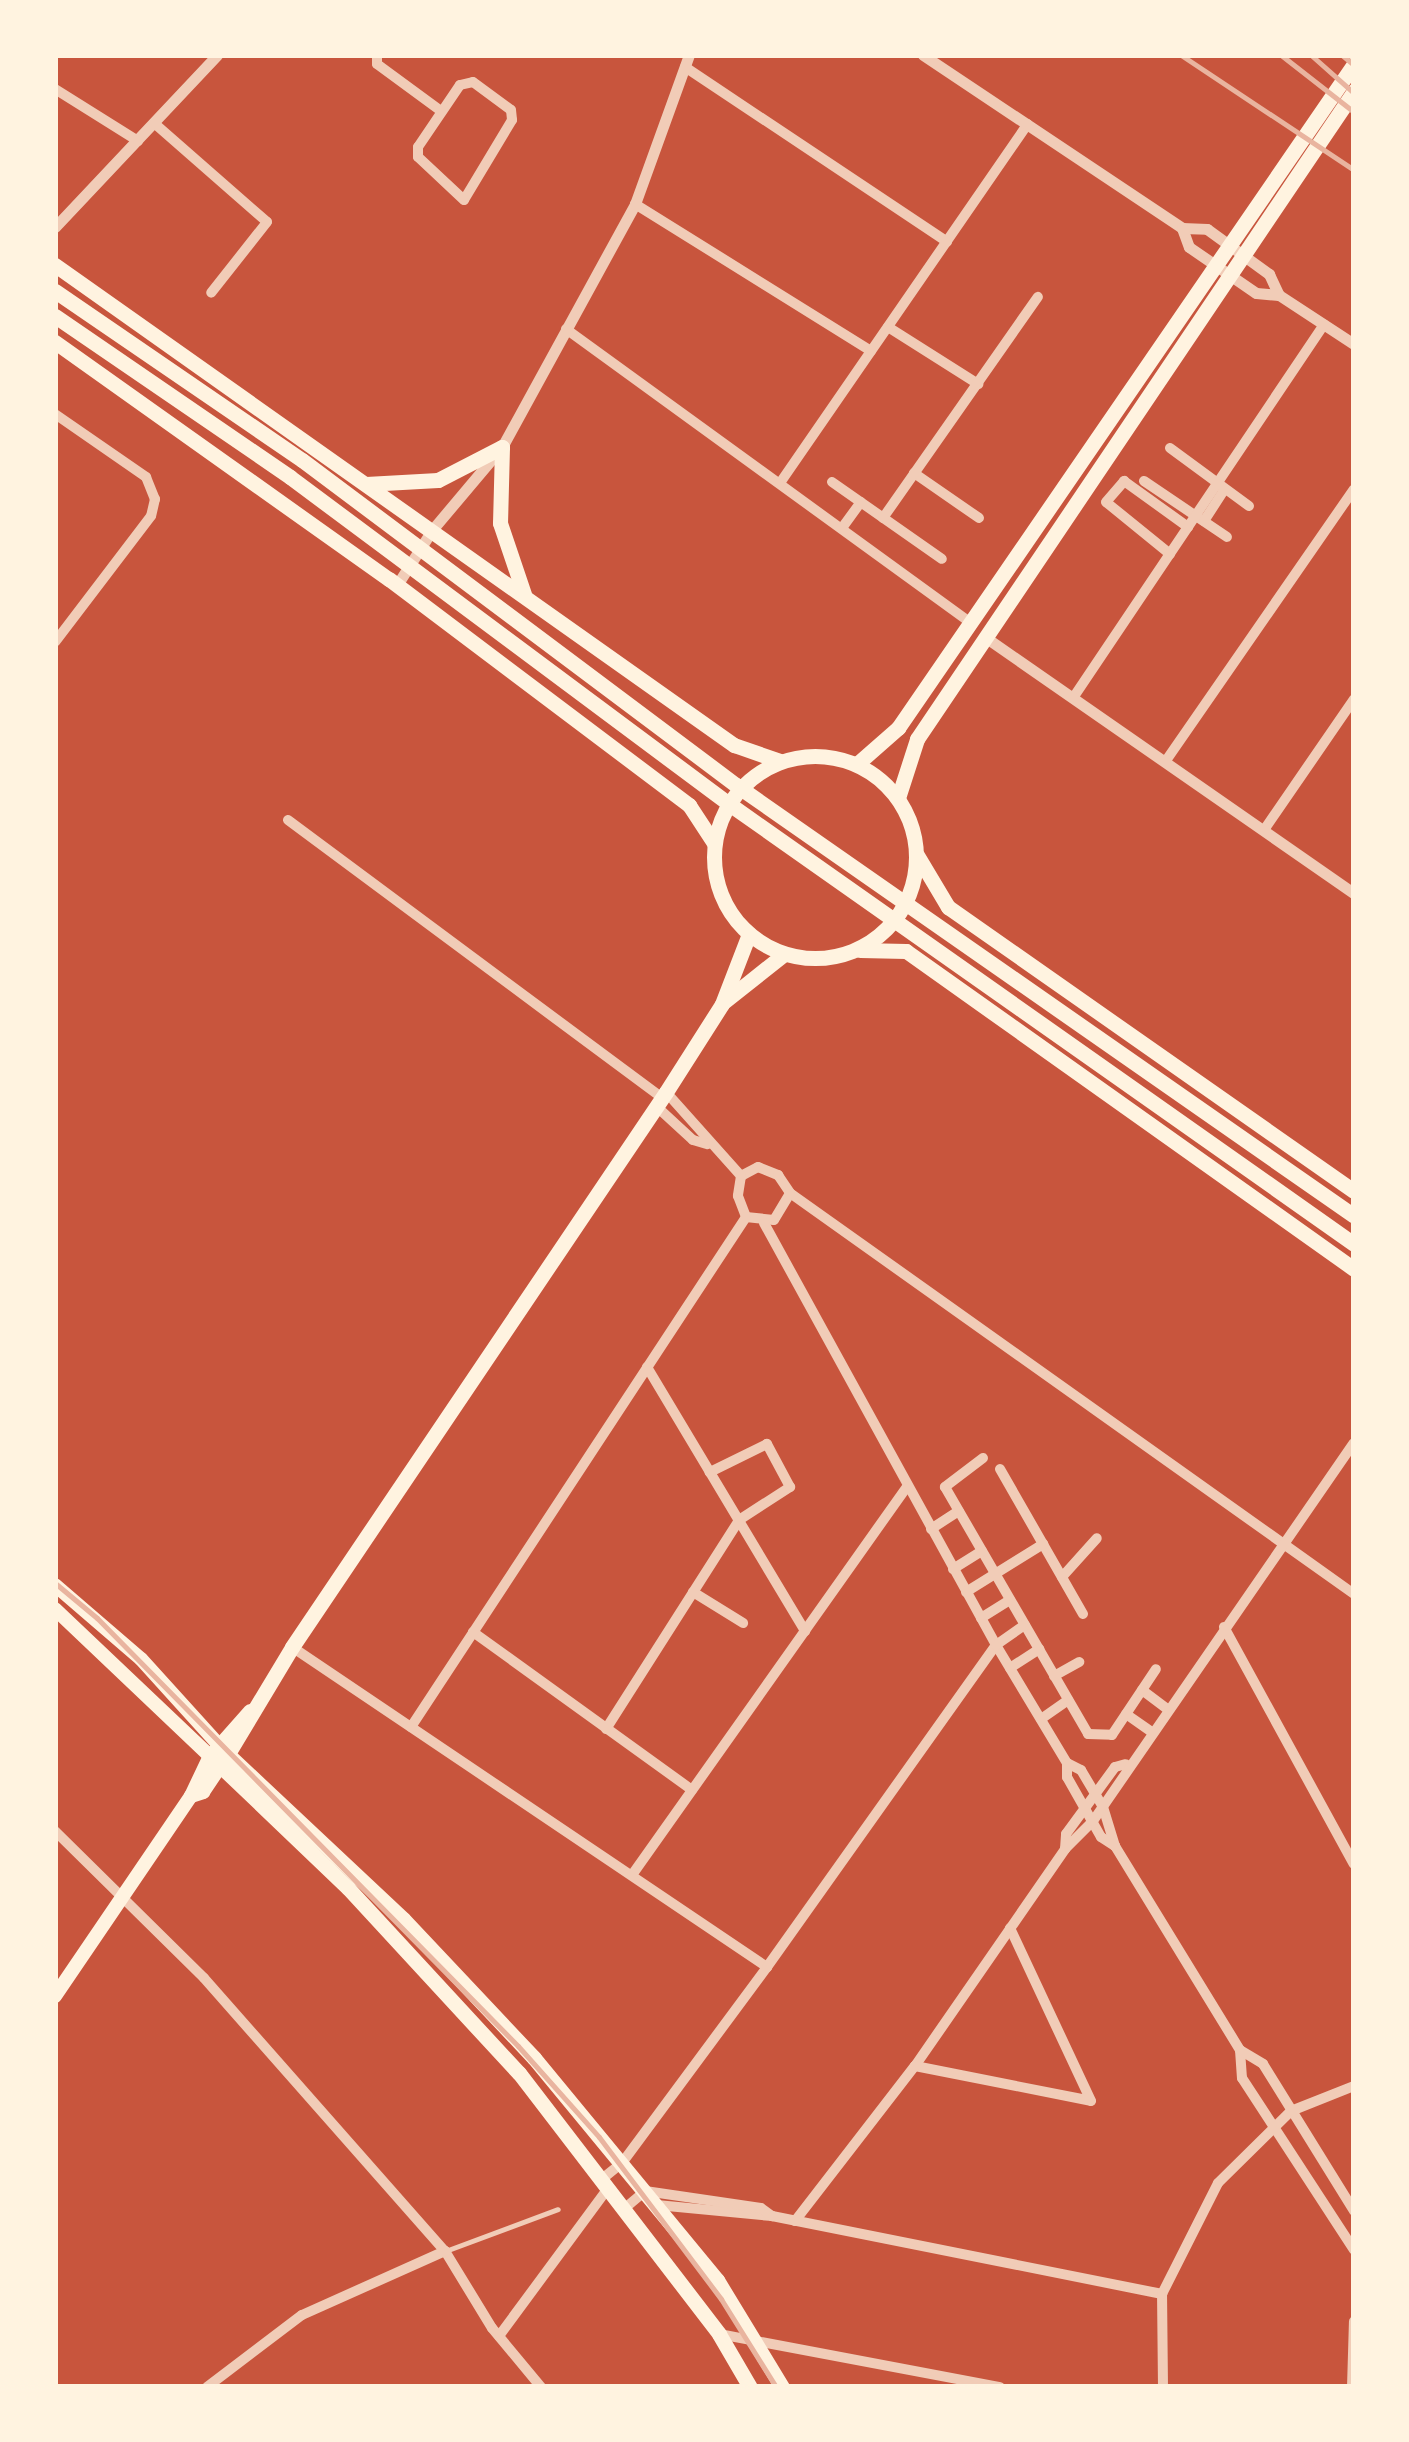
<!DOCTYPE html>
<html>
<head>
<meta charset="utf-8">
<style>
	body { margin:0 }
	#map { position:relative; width:1409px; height:2442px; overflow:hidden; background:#c8553d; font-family:Signika,sans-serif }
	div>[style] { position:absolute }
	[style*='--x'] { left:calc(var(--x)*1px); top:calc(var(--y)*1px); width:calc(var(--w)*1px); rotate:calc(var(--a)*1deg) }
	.service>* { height:5px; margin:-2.5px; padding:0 2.5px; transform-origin:2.5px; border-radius:2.5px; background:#f1ccb7 }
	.minor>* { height:10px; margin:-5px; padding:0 5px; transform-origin:5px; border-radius:5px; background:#f1ccb7 }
	.tertiary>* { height:11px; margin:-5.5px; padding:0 5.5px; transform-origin:5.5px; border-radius:5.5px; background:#f1ccb7 }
	.secondary>* { height:14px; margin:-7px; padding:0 7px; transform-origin:7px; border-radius:7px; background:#fff3e0 }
	.primary>* { height:15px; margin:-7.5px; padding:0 7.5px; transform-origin:7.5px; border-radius:7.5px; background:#fff3e0 }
	.trunk>* { height:15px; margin:-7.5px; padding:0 7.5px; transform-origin:7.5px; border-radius:7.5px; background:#fff3e0 }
	.trunk>.ring { margin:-7.5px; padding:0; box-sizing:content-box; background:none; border:15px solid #fff3e0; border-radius:50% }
	.rail>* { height:5px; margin:-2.5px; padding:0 2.5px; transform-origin:2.5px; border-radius:2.5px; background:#e9b49f }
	span { translate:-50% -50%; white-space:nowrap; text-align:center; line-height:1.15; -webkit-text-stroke:8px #fff3e0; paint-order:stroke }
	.frame { position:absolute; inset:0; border:58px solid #fff3e0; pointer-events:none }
</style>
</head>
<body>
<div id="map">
	<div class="service">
		<i style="--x:448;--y:2250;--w:117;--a:-20.4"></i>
	</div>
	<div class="minor">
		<i style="--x:377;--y:55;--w:9;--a:90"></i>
		<i style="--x:377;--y:64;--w:79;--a:36.3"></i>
		<i style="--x:685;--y:67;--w:315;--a:33.7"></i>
		<i style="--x:473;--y:82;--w:47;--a:36.4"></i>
		<i style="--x:511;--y:110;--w:10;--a:84"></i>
		<i style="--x:512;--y:120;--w:93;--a:121"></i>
		<i style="--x:464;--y:200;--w:63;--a:-136.9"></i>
		<i style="--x:418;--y:157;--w:10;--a:-90"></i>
		<i style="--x:418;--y:147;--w:75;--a:-55.9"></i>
		<i style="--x:460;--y:85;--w:13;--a:-13"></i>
		<i style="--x:55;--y:89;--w:98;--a:32.1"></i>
		<i style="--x:154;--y:123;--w:150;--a:41.2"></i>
		<i style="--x:267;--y:222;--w:90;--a:128.3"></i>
		<i style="--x:635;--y:204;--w:278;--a:31.9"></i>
		<i style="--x:888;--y:327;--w:107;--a:32.3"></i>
		<i style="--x:566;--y:329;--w:500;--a:35.98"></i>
		<i style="--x:55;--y:414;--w:111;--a:34.7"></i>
		<i style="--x:146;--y:477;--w:24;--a:68"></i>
		<i style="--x:155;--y:499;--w:17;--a:103"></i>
		<i style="--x:151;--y:516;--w:158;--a:127.3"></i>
		<i style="--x:1170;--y:448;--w:98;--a:36.3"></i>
		<i style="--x:914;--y:473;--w:79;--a:34.7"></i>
		<i style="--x:1144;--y:481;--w:100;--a:34"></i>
		<i style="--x:832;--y:482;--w:134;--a:35"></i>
		<i style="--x:780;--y:483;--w:436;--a:-55.4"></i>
		<i style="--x:883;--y:518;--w:270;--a:-55"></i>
		<i style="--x:1204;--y:521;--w:38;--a:-57"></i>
		<i style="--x:842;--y:528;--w:32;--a:-54"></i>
		<i style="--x:1170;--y:554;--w:82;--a:-140.9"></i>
		<i style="--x:1106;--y:502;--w:28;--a:-49"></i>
		<i style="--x:1124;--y:481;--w:79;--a:35.7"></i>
		<i style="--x:1073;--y:698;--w:450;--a:-56.1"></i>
		<i style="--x:1165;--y:762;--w:332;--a:-55.3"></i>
		<i style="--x:288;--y:820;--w:466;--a:36.6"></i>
		<i style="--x:1264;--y:830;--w:159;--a:-55.5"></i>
		<i style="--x:666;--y:1092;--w:113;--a:48.2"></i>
		<i style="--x:656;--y:1106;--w:50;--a:42.6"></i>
		<i style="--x:693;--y:1140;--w:15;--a:16"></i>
		<i style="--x:741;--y:1176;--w:19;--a:-28"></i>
		<i style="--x:758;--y:1167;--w:22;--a:22"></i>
		<i style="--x:778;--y:1175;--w:22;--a:56"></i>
		<i style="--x:790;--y:1193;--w:692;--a:35.41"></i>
		<i style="--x:741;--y:1176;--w:20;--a:99"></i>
		<i style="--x:738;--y:1196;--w:22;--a:69"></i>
		<i style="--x:746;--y:1217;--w:28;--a:6"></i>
		<i style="--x:774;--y:1220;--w:31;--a:-59"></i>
		<i style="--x:764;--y:1223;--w:482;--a:61.2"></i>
		<i style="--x:996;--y:1645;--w:138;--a:59"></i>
		<i style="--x:1067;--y:1763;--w:16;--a:27"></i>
		<i style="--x:1081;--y:1770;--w:43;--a:59.3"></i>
		<i style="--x:1103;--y:1807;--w:41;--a:72.9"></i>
		<i style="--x:1115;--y:1846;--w:239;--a:58.5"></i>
		<i style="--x:1240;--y:2050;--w:28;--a:86"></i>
		<i style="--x:1242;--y:2078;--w:205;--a:56.9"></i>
		<i style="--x:647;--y:1367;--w:308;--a:59.1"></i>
		<i style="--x:983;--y:1458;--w:48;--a:142.7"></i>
		<i style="--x:945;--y:1487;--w:285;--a:59.9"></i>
		<i style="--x:1088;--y:1734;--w:24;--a:2"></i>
		<i style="--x:1112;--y:1735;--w:79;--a:-56.3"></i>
		<i style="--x:1000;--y:1469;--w:167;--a:60.2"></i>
		<i style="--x:931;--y:1529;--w:33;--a:-33"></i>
		<i style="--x:953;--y:1569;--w:34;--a:-32"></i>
		<i style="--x:1062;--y:1577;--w:52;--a:-48.1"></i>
		<i style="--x:693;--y:1592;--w:59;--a:31.8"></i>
		<i style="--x:966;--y:1592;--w:91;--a:-31.9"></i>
		<i style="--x:981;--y:1618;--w:34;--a:-32"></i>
		<i style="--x:1224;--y:1627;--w:270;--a:61.3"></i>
		<i style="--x:473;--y:1632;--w:270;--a:35.8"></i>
		<i style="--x:292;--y:1647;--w:573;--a:33.97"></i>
		<i style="--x:1010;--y:1668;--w:35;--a:-33"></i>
		<i style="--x:1054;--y:1676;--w:29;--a:-29"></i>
		<i style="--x:1142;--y:1690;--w:30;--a:37"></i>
		<i style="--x:1126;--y:1714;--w:29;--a:35"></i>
		<i style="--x:1041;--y:1719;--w:33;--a:-35"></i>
		<i style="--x:411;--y:1727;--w:610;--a:-56.7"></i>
		<i style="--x:606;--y:1729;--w:248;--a:-57.5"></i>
		<i style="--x:739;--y:1520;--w:61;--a:-32.9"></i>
		<i style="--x:790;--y:1487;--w:49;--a:-118.1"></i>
		<i style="--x:767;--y:1444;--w:64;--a:153.8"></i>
		<i style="--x:1067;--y:1763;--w:14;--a:90"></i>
		<i style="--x:1067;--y:1777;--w:69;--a:60.5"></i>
		<i style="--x:1101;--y:1837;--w:17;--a:33"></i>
		<i style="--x:55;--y:1831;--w:209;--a:44.6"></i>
		<i style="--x:204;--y:1978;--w:364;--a:48.6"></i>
		<i style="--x:445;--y:2251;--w:90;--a:58.6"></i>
		<i style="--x:492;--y:2328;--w:77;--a:50.3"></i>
		<i style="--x:1065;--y:1849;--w:15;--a:-86"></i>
		<i style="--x:1066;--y:1834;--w:83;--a:-53.8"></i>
		<i style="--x:1115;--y:1767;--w:11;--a:-15"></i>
		<i style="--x:632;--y:1875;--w:476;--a:-54.7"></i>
		<i style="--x:1010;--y:1928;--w:191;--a:64.9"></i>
		<i style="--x:1240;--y:2050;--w:27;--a:31"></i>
		<i style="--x:1263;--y:2064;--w:173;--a:58.2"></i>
		<i style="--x:915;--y:2066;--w:179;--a:11.2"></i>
		<i style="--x:602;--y:2179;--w:26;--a:-39"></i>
		<i style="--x:622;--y:2163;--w:244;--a:-53.5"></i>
		<i style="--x:767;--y:1967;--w:395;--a:-54.6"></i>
		<i style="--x:996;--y:1645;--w:35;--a:-35"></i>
		<i style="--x:657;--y:2205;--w:116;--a:5.5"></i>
		<i style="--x:772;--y:2216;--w:398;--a:11.3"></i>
		<i style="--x:625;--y:2208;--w:26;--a:-40"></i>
		<i style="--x:645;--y:2191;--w:117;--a:8.3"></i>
		<i style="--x:761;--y:2208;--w:14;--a:36"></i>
		<i style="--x:795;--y:2221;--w:196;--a:-52.3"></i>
		<i style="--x:915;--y:2066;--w:264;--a:-55.3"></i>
		<i style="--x:1065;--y:1849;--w:40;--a:-45"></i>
		<i style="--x:1093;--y:1821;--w:459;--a:-55.4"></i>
		<i style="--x:719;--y:2334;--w:286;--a:10.7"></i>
		<i style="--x:499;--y:2336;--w:185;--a:-53.6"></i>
		<i style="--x:207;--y:2387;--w:119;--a:-37.2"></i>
		<i style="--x:302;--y:2315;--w:157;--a:-24.1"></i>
		<i style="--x:1163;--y:2387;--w:93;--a:-90.6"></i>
		<i style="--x:1162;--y:2294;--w:124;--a:-63.2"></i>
		<i style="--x:1218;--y:2183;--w:103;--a:-44.6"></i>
		<i style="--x:1291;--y:2111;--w:68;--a:-21.6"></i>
	</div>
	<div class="tertiary">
		<i style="--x:923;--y:55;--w:311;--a:33.7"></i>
		<i style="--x:1182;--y:228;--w:25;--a:2"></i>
		<i style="--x:1207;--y:229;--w:77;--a:36"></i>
		<i style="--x:1269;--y:274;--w:23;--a:65"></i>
		<i style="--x:1279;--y:295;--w:90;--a:33.2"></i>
		<i style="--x:55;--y:227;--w:236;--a:-46.7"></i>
		<i style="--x:1182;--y:228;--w:20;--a:70"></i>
		<i style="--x:1189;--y:247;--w:81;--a:34.5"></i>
		<i style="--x:1256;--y:293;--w:23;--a:5"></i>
		<i style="--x:397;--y:585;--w:65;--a:-57.5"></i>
		<i style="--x:432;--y:530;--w:109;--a:-49.9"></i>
		<i style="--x:502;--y:447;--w:277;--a:-61.3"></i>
		<i style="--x:635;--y:204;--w:158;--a:-70.1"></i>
		<i style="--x:985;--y:637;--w:449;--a:34.8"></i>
		<i style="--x:1352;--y:2387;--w:66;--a:-88.3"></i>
	</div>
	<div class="secondary">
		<i style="--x:55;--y:1585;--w:113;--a:40.7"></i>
		<i style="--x:141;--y:1659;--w:115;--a:47.8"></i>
		<i style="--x:55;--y:1609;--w:214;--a:43.5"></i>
		<i style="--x:210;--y:1756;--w:44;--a:115.4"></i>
		<i style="--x:55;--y:1996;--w:242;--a:-55.8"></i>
		<i style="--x:191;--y:1796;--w:13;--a:-18"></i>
		<i style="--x:203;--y:1792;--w:30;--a:-56"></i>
	</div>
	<div class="primary">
		<i style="--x:857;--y:764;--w:55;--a:-41.3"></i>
		<i style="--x:898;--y:728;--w:806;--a:-55.52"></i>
		<i style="--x:898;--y:798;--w:62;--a:-72.1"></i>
		<i style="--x:917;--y:739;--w:782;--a:-56"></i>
		<i style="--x:725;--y:1001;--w:75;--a:-38.5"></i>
		<i style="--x:250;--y:1711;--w:60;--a:131.6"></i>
		<i style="--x:210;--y:1756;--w:191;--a:43.7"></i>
		<i style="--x:348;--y:1888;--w:252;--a:47.3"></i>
		<i style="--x:519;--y:2073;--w:329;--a:52.5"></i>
		<i style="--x:719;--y:2334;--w:61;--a:59.7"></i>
		<i style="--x:223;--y:1750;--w:247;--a:43.2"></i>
		<i style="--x:403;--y:1919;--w:191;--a:46.7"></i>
		<i style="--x:534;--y:2058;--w:288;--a:50.5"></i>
		<i style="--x:717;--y:2280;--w:125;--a:58.7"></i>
		<i style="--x:220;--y:1767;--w:140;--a:-59"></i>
		<i style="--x:292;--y:1647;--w:669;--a:-56.02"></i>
		<i style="--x:666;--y:1092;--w:104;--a:-57.5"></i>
		<i style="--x:722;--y:1004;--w:75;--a:-68.9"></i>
	</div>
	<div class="trunk">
		<i style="--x:55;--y:265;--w:832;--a:35.26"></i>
		<i style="--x:734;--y:745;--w:49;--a:19.2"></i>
		<i style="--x:55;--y:291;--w:299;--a:34.4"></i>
		<i style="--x:302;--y:460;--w:542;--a:36.83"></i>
		<i style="--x:736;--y:785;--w:753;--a:34.89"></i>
		<i style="--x:55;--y:316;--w:285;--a:34.4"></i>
		<i style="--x:290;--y:477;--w:542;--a:36.68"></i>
		<i style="--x:725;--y:801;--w:769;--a:35.16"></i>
		<i style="--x:55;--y:342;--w:410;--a:35.4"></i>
		<i style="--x:389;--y:579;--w:376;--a:37"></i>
		<i style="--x:689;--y:805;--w:45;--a:56.7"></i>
		<i style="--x:502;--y:447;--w:76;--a:91.5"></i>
		<i style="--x:500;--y:523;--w:75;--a:71.3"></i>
		<i style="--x:366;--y:484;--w:72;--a:-3.2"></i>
		<i style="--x:438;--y:480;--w:72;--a:-27.3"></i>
		<i class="ring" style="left:714px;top:756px;width:187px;height:187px"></i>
		<i style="--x:917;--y:855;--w:61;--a:59.2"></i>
		<i style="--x:948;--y:907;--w:495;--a:35"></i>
		<i style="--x:860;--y:950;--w:46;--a:1.2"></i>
		<i style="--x:906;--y:951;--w:549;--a:35.37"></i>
	</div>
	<div class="rail">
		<i style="--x:1181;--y:55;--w:208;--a:33.6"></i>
		<i style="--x:1281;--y:55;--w:93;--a:38"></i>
		<i style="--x:1311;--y:55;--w:57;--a:41.5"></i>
		<i style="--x:1342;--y:55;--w:16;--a:40"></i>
		<i style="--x:55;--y:1583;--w:55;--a:39.8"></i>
		<i style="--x:97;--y:1618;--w:600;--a:45.47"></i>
		<i style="--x:518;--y:2046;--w:122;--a:48.3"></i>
		<i style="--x:599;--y:2137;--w:203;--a:53"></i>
		<i style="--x:721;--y:2299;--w:104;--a:58"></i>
	</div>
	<div class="frame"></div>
</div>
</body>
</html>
